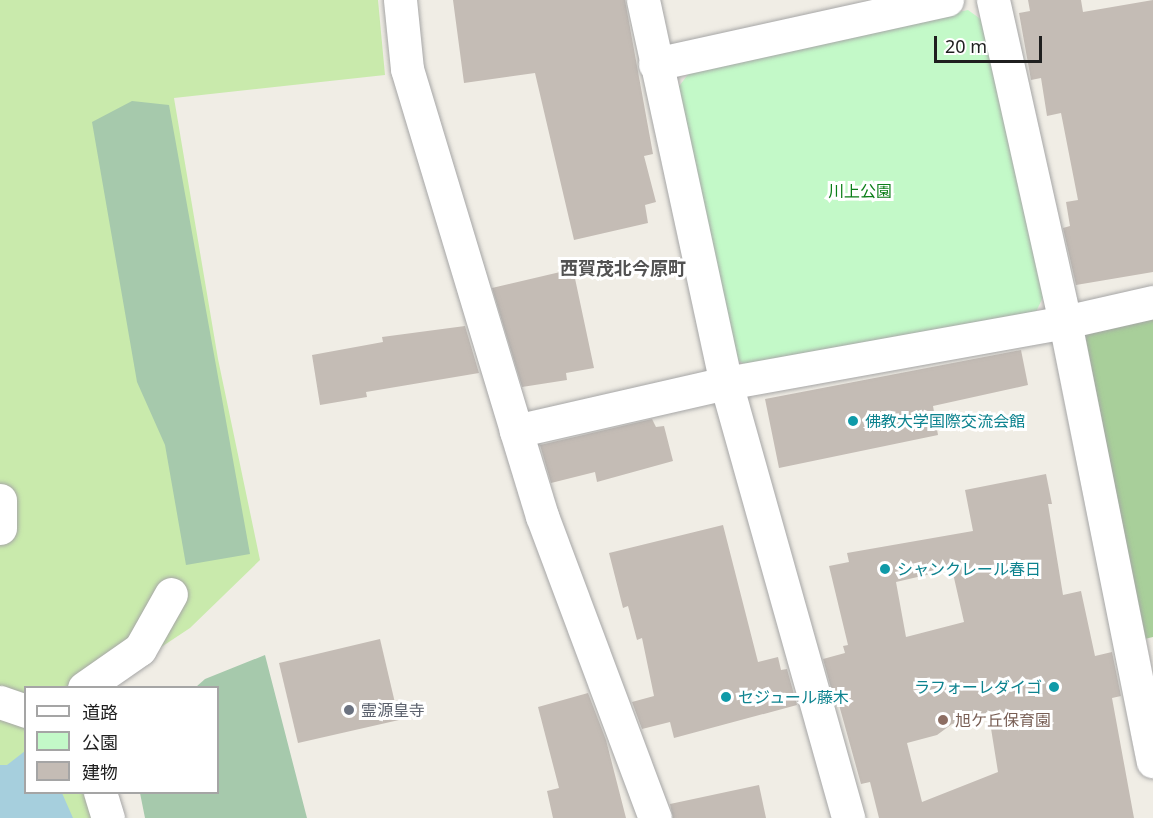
<!DOCTYPE html>
<html>
<head>
<meta charset="utf-8">
<style>
	body { margin:0 }
	#map { position:relative; width:1153px; height:818px; overflow:hidden; background:#f0ede5; font-family:"Noto Sans","Noto Sans JP",sans-serif }
	div>[style] { position:absolute }
	[style*='--x'] { left:calc(var(--x)*1px); top:calc(var(--y)*1px); width:calc(var(--w)*1px); rotate:calc(var(--a)*1deg) }
	.grass>* { inset:0; background:#c9eaac }
	.forest>* { inset:0; background:#a8cf9a }
	.cemetery>* { inset:0; background:#a6c9ac }
	.park>* { inset:0; background:#c3f9c8 }
	.water>* { inset:0; background:#a6cfdd }
	.building>* { inset:0; background:#c4bcb5 }
	.roads { filter:drop-shadow(0 0 2px #a6a6a6) drop-shadow(0 0 2px #a6a6a6) }
	.minor>* { height:33px; margin:-16.5px; padding:0 16.5px; transform-origin:16.5px; border-radius:16.5px; background:#fff }
	.dots>* { width:16px; height:16px; translate:-50% -50%; box-sizing:border-box; border:3px solid #fff; border-radius:50% }
	span { translate:-50% -50%; white-space:nowrap; text-align:center; line-height:1.15; -webkit-text-stroke:6px #fff; paint-order:stroke }
	.park-label { font-size:16px; color:#0c7e18 }
	.culture-label { font-size:16px; color:#0d838f }
	.left { translate:0 -50%; text-align:left }
	.right { translate:-100% -50%; text-align:right }
	.worship-label { font-size:16px; color:#5b616d }
	.education-label { font-size:16px; color:#785e54 }
	.neighbourhood-label { font-size:18px; color:#525252; font-weight:700 }
	.legend { position:absolute; left:24px; top:686px; width:195px; height:108px; box-sizing:border-box; background:#fff; border:2px solid #a5a5a5; margin:0; padding:8px 10px; list-style:none; font-size:18px; color:#1f1f1f }
	.legend li { display:flex; align-items:center; gap:12px; height:30px }
	.legend b { width:30px; border:2px solid #a5a5a5 }
	.scale { position:absolute; left:934px; top:36px; width:108px; height:27px; box-sizing:border-box; border:3px solid #1f1f1f; border-top:0; padding-left:8px; font-size:18px; line-height:21px; white-space:nowrap; color:#1f1f1f; -webkit-text-stroke:4px #fff; paint-order:stroke }
</style>
</head>
<body>
<div id="map">
	<div class="grass">
		<i style="clip-path:polygon(0 0,378px 0,385px 75px,174px 98px,218px 359px,260px 560px,190px 628px,101px 687px,26px 688px,26px 792px,94px 793px,95px 818px,0 818px)"></i>
	</div>
	<div class="forest">
		<i style="clip-path:polygon(1153px 307px,1153px 637px,1136px 641px,1071px 326px)"></i>
	</div>
	<div class="cemetery">
		<i style="clip-path:polygon(132px 101px,169px 105px,250px 554px,186px 565px,165px 445px,137px 382px,92px 122px)"></i>
		<i style="clip-path:polygon(265px 655px,307px 818px,145px 818px,140px 793px,218px 792px,218px 688px,196px 687px,205px 679px)"></i>
	</div>
	<div class="park">
		<i style="clip-path:polygon(968px 10px,986px 23px,1044px 295px,1035px 314px,755px 369px,733px 358px,674px 93px,692px 69px)"></i>
	</div>
	<div class="water">
		<i style="clip-path:polygon(25px 751px,26px 792px,62px 793px,73px 818px,0 818px,0 765px,7px 765px)"></i>
	</div>
	<div class="building">
		<i style="clip-path:polygon(453px 0,625px 0,653px 154px,644px 156px,656px 202px,645px 205px,648px 223px,574px 240px,535px 73px,464px 83px)"></i>
		<i style="clip-path:polygon(1028px 0,1081px 0,1083px 12px,1153px 0,1153px 272px,1076px 285px,1063px 228px,1070px 226px,1066px 202px,1078px 200px,1061px 113px,1047px 116px,1041px 78px,1031px 80px,1019px 13px,1030px 11px)"></i>
		<i style="clip-path:polygon(573px 269px,594px 368px,566px 373px,567px 380px,522px 387px,492px 288px)"></i>
		<i style="clip-path:polygon(465px 326px,479px 373px,366px 392px,367px 397px,320px 405px,312px 355px,383px 342px,382px 337px)"></i>
		<i style="clip-path:polygon(1021px 350px,1028px 385px,933px 406px,938px 435px,779px 468px,765px 399px)"></i>
		<i style="clip-path:polygon(652px 419px,656px 427px,664px 426px,673px 461px,597px 482px,595px 472px,551px 483px,540px 445px)"></i>
		<i style="clip-path:polygon(evenodd,1046px 474px,1052px 504px,1048px 504px,1063px 595px,1081px 591px,1095px 656px,1112px 652px,1121px 696px,1112px 698px,1134px 818px,879px 818px,870px 782px,861px 784px,836px 694px,833px 695px,823px 659px,845px 653px,843px 646px,848px 645px,829px 566px,849px 562px,847px 553px,973px 531px,965px 490px,1046px 474px,952px 569px,964px 622px,906px 637px,896px 582px,952px 569px,1046px 474px,989px 716px,998px 772px,922px 802px,907px 743px,937px 735px,952px 724px,989px 716px)"></i>
		<i style="clip-path:polygon(723px 525px,758px 662px,778px 657px,781px 670px,787px 669px,797px 705px,674px 738px,670px 722px,642px 729px,632px 702px,654px 696px,642px 638px,637px 640px,628px 606px,623px 608px,609px 553px)"></i>
		<i style="clip-path:polygon(380px 639px,399px 720px,298px 743px,279px 663px)"></i>
		<i style="clip-path:polygon(588px 693px,606px 740px,626px 818px,553px 818px,547px 791px,559px 788px,538px 707px)"></i>
		<i style="clip-path:polygon(759px 785px,766px 818px,673px 818px,670px 804px)"></i>
	</div>
	<div class="roads">
		<div class="minor">
			<i style="--x:400;--y:0;--w:69;--a:84.2"></i>
			<i style="--x:407;--y:69;--w:378;--a:73.2"></i>
			<i style="--x:516;--y:431;--w:89;--a:73"></i>
			<i style="--x:542;--y:516;--w:322;--a:69.5"></i>
			<i style="--x:643;--y:0;--w:392;--a:77.8"></i>
			<i style="--x:726;--y:383;--w:452;--a:74.3"></i>
			<i style="--x:993;--y:0;--w:330;--a:77.4"></i>
			<i style="--x:1065;--y:322;--w:448;--a:78.7"></i>
			<i style="--x:655;--y:64;--w:299;--a:-12.4"></i>
			<i style="--x:516;--y:431;--w:215;--a:-12.9"></i>
			<i style="--x:726;--y:383;--w:344;--a:-10.2"></i>
			<i style="--x:1065;--y:322;--w:90;--a:-12.8"></i>
			<i style="--x:0;--y:500;--w:28;--a:90"></i>
			<i style="--x:84;--y:688;--w:68;--a:-34.9"></i>
			<i style="--x:140;--y:649;--w:63;--a:-60.6"></i>
			<i style="--x:0;--y:702;--w:28;--a:19"></i>
			<i style="--x:100;--y:792;--w:27;--a:73"></i>
		</div>
	</div>
	<div class="dots">
		<i style="left:853px;top:421px;background:#0f9aa8"></i>
		<i style="left:885px;top:569px;background:#0f9aa8"></i>
		<i style="left:1054px;top:687px;background:#0f9aa8"></i>
		<i style="left:726px;top:697px;background:#0f9aa8"></i>
		<i style="left:349px;top:710px;background:#6b7280"></i>
		<i style="left:943px;top:720px;background:#8d6e63"></i>
	</div>
	<div class="park-label">
		<span style="left:860px;top:191px">川上公園</span>
	</div>
	<div class="culture-label">
		<span class="left" style="left:865px;top:421px">佛教大学国際交流会館</span>
		<span class="left" style="left:897px;top:569px">シャンクレール春日</span>
		<span class="right" style="left:1042px;top:687px">ラフォーレダイゴ</span>
		<span class="left" style="left:738px;top:697px">セジュール藤木</span>
	</div>
	<div class="worship-label">
		<span class="left" style="left:361px;top:710px">霊源皇寺</span>
	</div>
	<div class="education-label">
		<span class="left" style="left:955px;top:720px">旭ケ丘保育園</span>
	</div>
	<div class="neighbourhood-label">
		<span style="left:623px;top:268px">西賀茂北今原町</span>
	</div>
	<ul class="legend">
	<li><b style="height:8px;background:#fff"></b>道路</li>
	<li><b style="height:16px;background:#c3f9c8"></b>公園</li>
	<li><b style="height:16px;background:#c4bcb5"></b>建物</li>
	</ul>
	<div class="scale">20 m</div>
</div>
</body>
</html>
